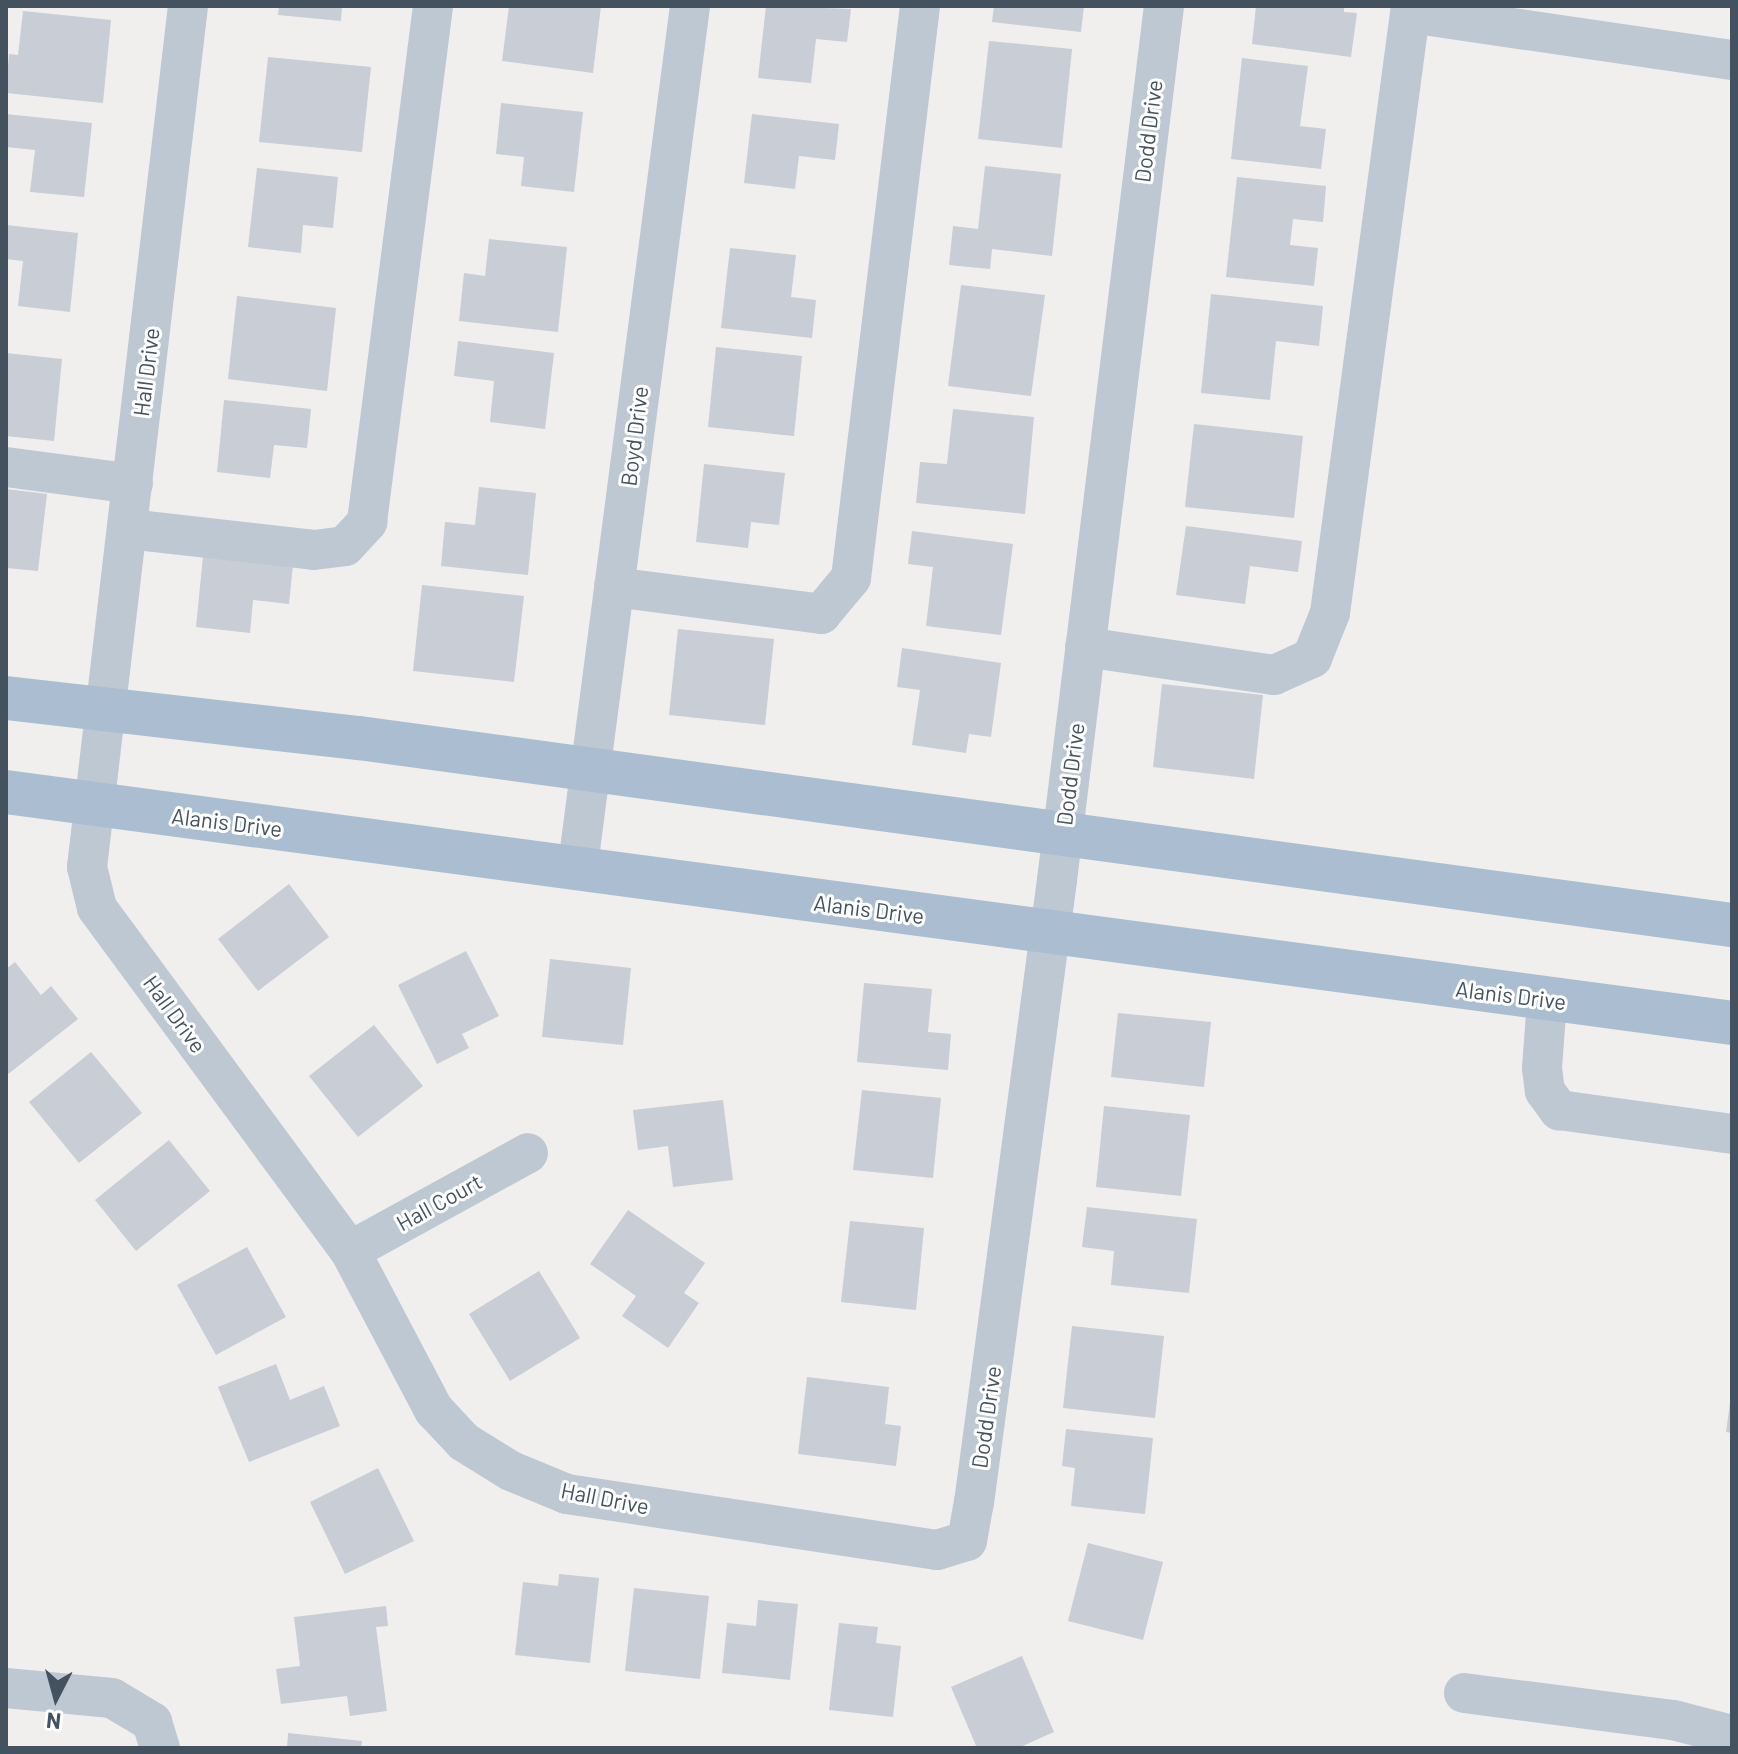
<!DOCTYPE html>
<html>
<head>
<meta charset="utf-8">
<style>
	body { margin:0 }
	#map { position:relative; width:1738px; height:1754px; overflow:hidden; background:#f1eeee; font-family:Barlow,sans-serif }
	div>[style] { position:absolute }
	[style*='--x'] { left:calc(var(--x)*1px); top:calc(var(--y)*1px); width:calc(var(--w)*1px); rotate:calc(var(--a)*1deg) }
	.building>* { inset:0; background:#c9cdd5 }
	.minor>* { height:40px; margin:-20px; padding:0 20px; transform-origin:20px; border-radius:20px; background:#bdc8d2 }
	.major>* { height:44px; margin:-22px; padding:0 22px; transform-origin:22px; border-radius:22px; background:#abbdd0 }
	span { translate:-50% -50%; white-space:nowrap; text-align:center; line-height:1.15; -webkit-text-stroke:6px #fff; paint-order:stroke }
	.street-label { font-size:22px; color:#44515e }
	.frame { position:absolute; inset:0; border:8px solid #44515e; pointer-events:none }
	.north { position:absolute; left:16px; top:1658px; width:80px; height:80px; -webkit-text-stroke:6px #fff; paint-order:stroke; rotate:186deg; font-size:22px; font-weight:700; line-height:32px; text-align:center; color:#44515e }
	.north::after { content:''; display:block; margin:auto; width:28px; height:36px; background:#44515e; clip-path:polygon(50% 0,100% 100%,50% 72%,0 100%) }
</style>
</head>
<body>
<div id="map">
	<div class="building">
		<i style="clip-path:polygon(279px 6px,342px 6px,341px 21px,278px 15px)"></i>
		<i style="clip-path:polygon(509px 6px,601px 6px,593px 73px,502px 61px)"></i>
		<i style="clip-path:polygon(766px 6px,851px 9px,847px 42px,816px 39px,811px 83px,758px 78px)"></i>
		<i style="clip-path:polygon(994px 6px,1084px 6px,1081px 32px,992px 22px)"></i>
		<i style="clip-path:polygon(1256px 6px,1344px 6px,1344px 12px,1357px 13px,1351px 57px,1252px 44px)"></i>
		<i style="clip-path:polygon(23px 11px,111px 20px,103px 103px,6px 93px,9px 54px,18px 55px)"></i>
		<i style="clip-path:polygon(989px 41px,1072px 49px,1062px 148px,978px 139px)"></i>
		<i style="clip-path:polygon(268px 57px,371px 67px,362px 152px,259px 142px)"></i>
		<i style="clip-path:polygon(1242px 58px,1308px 66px,1300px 126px,1326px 129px,1321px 169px,1231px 159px)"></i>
		<i style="clip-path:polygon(501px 103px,583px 112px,574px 192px,521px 186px,524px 157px,496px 154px)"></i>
		<i style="clip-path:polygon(6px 114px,92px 123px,84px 197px,30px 192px,35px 150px,6px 147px)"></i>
		<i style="clip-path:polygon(752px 114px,839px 124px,835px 160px,799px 156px,795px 189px,744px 183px)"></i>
		<i style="clip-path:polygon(985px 166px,1061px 174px,1052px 256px,992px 249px,990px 269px,949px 265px,953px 226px,978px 229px)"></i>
		<i style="clip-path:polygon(257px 168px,338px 177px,333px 228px,303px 225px,301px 253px,248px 247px)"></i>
		<i style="clip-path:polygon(1237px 177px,1326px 186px,1323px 222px,1293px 219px,1290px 245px,1318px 248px,1314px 286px,1226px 277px)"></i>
		<i style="clip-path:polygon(6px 225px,78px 233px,70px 312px,18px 306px,23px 261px,6px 259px)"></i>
		<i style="clip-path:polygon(489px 239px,567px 247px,558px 332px,459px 321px,464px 273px,485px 276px)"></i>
		<i style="clip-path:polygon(730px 248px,796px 255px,791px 297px,816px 300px,812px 338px,721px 328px)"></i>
		<i style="clip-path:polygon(961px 285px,1045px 295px,1031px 396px,948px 386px)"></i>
		<i style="clip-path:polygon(1211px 294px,1323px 306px,1319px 346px,1276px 341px,1270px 400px,1201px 393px)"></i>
		<i style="clip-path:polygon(237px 296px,336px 308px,327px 391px,228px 379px)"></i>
		<i style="clip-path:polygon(458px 341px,554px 353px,545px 429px,490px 422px,494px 381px,454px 376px)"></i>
		<i style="clip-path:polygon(716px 347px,802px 356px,794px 436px,708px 427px)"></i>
		<i style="clip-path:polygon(6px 353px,62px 359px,54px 441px,6px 436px)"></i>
		<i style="clip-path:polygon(224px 400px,311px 409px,307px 448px,274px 445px,270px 478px,217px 472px)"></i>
		<i style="clip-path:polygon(953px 409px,1034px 417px,1025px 514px,916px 503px,920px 462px,947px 464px)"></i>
		<i style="clip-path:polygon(1194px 424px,1303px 436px,1294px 518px,1185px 507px)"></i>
		<i style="clip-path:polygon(704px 464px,785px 473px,779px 525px,751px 522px,748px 548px,696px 542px)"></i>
		<i style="clip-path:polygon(479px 487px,536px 493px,528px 575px,441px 566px,445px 522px,475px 525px)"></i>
		<i style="clip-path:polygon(6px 489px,47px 494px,38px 571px,6px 568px)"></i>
		<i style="clip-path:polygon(1186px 526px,1302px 541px,1298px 572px,1250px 566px,1245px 604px,1176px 595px)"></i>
		<i style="clip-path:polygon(912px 531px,1013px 544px,1001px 635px,926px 626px,933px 567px,908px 564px)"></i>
		<i style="clip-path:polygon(203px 556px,293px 565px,289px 604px,253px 600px,250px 633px,196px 627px)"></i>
		<i style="clip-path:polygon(422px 585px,524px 596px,514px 682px,413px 671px)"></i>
		<i style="clip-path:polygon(678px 629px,774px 639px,765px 725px,669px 715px)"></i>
		<i style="clip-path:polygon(902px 648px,1001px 663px,991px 737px,969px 734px,966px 753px,912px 745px,920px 690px,897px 687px)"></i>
		<i style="clip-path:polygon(1162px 684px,1263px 695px,1254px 779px,1153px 767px)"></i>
		<i style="clip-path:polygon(289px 884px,329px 937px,258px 991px,218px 939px)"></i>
		<i style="clip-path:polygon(466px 951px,499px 1016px,462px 1034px,469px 1048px,437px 1064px,398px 985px)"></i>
		<i style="clip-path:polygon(550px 959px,631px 968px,623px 1045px,542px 1037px)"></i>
		<i style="clip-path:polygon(15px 962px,41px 995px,51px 986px,78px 1019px,7px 1075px,6px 969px)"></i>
		<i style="clip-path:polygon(864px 983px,932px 989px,928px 1032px,951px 1034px,948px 1070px,857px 1062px)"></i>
		<i style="clip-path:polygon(1118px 1013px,1211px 1022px,1204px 1087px,1111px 1077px)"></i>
		<i style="clip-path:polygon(374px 1025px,423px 1086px,358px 1137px,309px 1076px)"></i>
		<i style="clip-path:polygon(91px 1052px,142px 1113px,79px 1163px,29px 1102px)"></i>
		<i style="clip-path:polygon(862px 1090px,941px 1098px,933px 1178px,853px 1170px)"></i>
		<i style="clip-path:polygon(723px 1100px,733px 1180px,673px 1187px,668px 1146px,638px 1150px,633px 1110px)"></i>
		<i style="clip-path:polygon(1104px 1106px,1190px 1115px,1181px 1196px,1096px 1187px)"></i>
		<i style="clip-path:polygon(169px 1140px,210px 1191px,136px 1251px,95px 1200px)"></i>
		<i style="clip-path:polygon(1087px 1207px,1197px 1219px,1189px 1293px,1111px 1285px,1114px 1251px,1082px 1247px)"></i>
		<i style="clip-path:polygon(628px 1210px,705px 1263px,684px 1293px,699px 1303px,668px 1348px,622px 1316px,636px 1296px,590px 1264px)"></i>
		<i style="clip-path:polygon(850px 1221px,924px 1228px,916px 1310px,841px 1302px)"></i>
		<i style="clip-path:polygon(247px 1247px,286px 1317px,216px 1355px,177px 1285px)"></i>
		<i style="clip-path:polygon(539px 1271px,580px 1338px,510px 1381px,469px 1314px)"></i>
		<i style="clip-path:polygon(1072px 1326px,1164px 1336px,1155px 1418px,1063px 1408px)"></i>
		<i style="clip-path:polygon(276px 1364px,290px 1400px,324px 1386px,340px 1426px,249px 1462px,218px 1387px)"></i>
		<i style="clip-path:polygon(807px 1377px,889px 1387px,885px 1424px,901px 1426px,896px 1466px,798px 1454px)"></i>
		<i style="clip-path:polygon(1730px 1403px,1732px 1403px,1732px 1433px,1726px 1432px)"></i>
		<i style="clip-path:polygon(1066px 1429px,1153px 1438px,1145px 1514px,1071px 1506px,1075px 1468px,1062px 1466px)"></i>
		<i style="clip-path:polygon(378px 1468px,414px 1541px,345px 1574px,310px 1502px)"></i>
		<i style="clip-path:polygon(1088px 1543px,1163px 1562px,1143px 1640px,1068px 1621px)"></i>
		<i style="clip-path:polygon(559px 1574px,599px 1578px,590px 1663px,515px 1655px,523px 1582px,558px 1586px)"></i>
		<i style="clip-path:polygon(634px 1588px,709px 1596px,700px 1679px,625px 1671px)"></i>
		<i style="clip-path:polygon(758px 1600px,798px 1604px,790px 1680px,722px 1673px,727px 1623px,756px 1626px)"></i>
		<i style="clip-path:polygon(386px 1606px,388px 1626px,376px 1627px,387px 1711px,350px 1716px,347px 1696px,281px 1704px,276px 1669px,300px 1666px,294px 1617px)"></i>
		<i style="clip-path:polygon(839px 1623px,878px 1627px,876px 1643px,901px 1646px,893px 1717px,829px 1710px)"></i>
		<i style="clip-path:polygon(1022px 1656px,1054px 1732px,1018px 1748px,977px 1748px,951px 1687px)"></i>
		<i style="clip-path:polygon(288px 1733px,362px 1741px,361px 1748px,287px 1748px)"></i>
	</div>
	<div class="minor">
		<i style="--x:188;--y:6;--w:867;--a:96.69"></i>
		<i style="--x:87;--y:867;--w:42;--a:76.3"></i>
		<i style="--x:97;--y:908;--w:426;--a:53.6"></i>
		<i style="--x:350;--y:1251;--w:180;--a:62.2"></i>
		<i style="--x:434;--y:1410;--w:44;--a:46.8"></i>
		<i style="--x:464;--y:1442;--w:55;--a:31.7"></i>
		<i style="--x:511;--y:1471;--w:61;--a:22.3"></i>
		<i style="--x:567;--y:1494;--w:374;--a:8.6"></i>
		<i style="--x:937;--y:1550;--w:31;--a:-17"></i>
		<i style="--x:967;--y:1541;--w:39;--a:-80"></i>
		<i style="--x:974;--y:1503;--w:629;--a:-82.41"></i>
		<i style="--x:1057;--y:880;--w:881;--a:-83.02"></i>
		<i style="--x:1410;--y:13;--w:325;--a:8.3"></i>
		<i style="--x:6;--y:467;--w:128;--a:7.6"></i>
		<i style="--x:128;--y:529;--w:187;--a:6.4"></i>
		<i style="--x:314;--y:550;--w:31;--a:-7"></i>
		<i style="--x:345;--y:546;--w:33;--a:-47"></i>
		<i style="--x:367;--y:522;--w:520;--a:-82.71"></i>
		<i style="--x:614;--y:587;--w:209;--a:7.4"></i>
		<i style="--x:821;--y:614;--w:47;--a:-50.2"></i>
		<i style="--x:851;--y:578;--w:576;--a:-83.12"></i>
		<i style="--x:1085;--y:647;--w:191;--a:8.4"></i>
		<i style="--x:1274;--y:675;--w:42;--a:-24.1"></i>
		<i style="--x:1312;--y:658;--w:48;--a:-68.2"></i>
		<i style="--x:1330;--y:613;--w:612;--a:-82.4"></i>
		<i style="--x:578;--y:865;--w:866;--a:-82.57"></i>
		<i style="--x:1547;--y:1000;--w:68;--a:94.2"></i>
		<i style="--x:1542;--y:1068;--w:23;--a:83"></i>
		<i style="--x:1545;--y:1091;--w:24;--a:54"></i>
		<i style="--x:1559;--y:1110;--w:175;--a:7.9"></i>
		<i style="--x:350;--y:1251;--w:203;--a:-28.8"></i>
		<i style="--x:6;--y:1688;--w:106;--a:5.4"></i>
		<i style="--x:112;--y:1698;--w:47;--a:31"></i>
		<i style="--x:152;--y:1722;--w:27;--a:73"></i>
		<i style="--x:1464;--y:1693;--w:211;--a:7.4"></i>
		<i style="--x:1673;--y:1720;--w:61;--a:14.3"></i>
	</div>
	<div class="major">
		<i style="--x:6;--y:698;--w:355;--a:6.5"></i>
		<i style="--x:359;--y:738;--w:1386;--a:7.76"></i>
		<i style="--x:6;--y:792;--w:1741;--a:7.62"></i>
	</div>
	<div class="street-label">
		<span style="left:1148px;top:131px;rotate:-83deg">Dodd Drive</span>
		<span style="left:146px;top:372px;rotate:-83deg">Hall Drive</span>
		<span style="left:634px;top:436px;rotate:-83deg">Boyd Drive</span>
		<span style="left:1070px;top:774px;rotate:-83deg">Dodd Drive</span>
		<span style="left:227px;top:822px;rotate:7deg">Alanis Drive</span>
		<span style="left:869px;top:909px;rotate:7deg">Alanis Drive</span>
		<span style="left:1511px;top:995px;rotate:7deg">Alanis Drive</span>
		<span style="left:175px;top:1014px;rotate:54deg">Hall Drive</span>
		<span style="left:439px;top:1202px;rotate:-29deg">Hall Court</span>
		<span style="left:986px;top:1417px;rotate:-82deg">Dodd Drive</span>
		<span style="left:605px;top:1498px;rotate:11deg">Hall Drive</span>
	</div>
	<div class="frame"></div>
	<div class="north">N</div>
</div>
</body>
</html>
